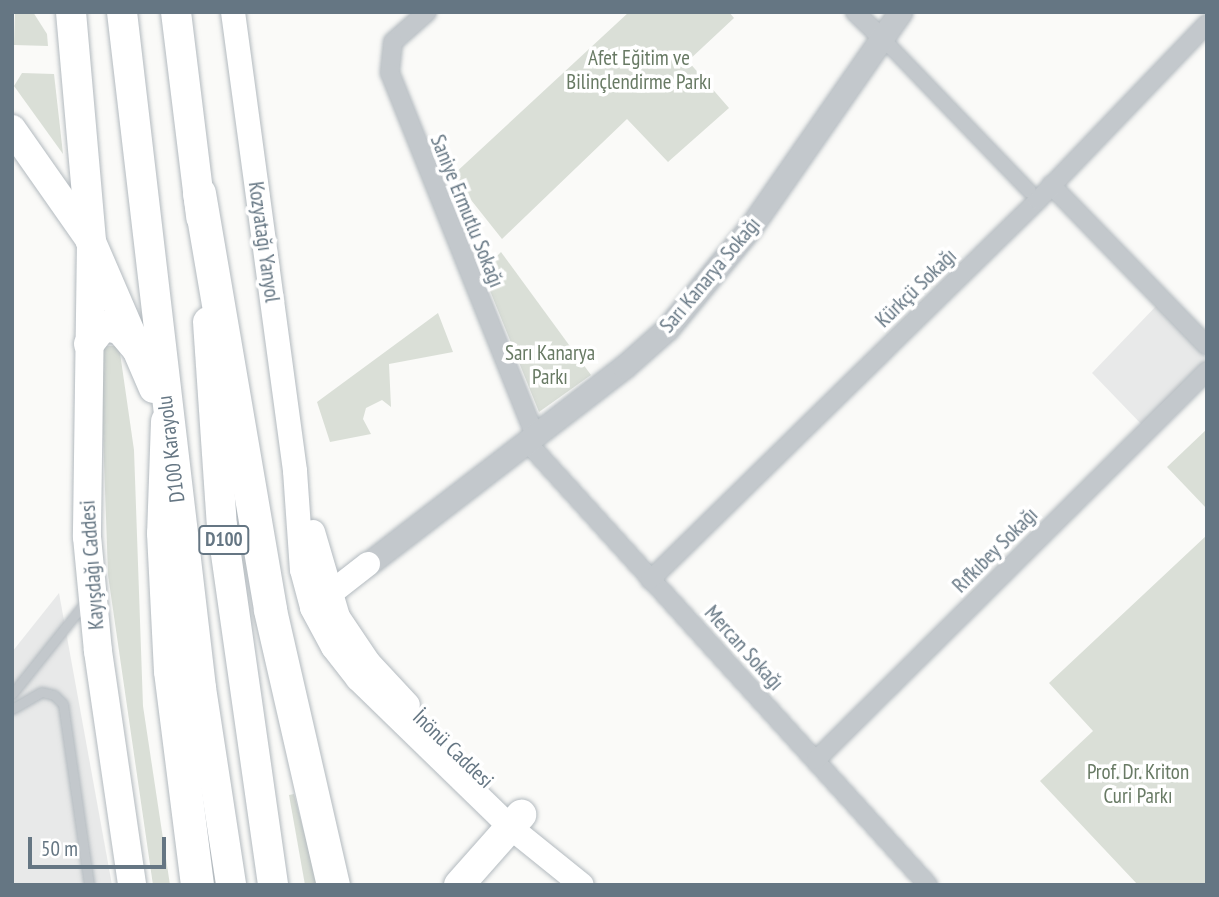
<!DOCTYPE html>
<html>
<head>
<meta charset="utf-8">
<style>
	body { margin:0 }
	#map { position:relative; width:1219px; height:897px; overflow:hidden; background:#fafaf8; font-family:"PT Sans Narrow",sans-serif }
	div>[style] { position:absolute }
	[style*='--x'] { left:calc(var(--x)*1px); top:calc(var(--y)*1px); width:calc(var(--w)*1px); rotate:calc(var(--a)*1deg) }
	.built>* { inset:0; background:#e8e9e9 }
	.green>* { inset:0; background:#dadfd7 }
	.roads { filter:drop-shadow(0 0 2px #b3babf) drop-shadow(0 0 2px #b3babf) }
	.service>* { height:9px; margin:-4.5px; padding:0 4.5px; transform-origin:4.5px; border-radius:4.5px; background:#c3c8cc }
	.pedestrian>* { height:14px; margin:-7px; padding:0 7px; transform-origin:7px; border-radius:7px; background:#c3c8cc }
	.minor>* { height:18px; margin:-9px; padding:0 9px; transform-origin:9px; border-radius:9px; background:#c3c8cc }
	.tertiary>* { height:23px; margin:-11.5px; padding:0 11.5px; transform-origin:11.5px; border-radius:11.5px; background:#c3c8cc }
	.secondary>* { height:24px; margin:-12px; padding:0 12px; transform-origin:12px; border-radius:12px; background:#fff }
	.primary>* { height:28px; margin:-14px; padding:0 14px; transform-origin:14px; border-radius:14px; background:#fff }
	.trunk>* { height:30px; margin:-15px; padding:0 15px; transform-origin:15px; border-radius:15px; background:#fff }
	.motorway>* { height:33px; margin:-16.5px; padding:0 16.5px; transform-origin:16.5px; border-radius:16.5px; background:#fff }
	span { translate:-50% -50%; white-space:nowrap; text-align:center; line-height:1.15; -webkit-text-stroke:7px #fff; paint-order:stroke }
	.shield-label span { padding:2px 5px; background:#fff; border:2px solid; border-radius:5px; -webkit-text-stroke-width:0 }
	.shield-label { font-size:19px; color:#657683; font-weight:700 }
	.park-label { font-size:21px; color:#687a64 }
	.street-label { font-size:21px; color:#657683 }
	.frame { position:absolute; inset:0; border:14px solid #657683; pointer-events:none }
	.scale { position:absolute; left:28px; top:837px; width:138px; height:32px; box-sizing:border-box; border:4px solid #657683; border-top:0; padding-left:9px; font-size:21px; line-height:24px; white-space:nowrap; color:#657683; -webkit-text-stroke:5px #fff; paint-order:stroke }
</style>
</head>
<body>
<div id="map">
	<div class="built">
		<i style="clip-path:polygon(1158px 304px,1207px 359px,1207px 368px,1144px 427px,1092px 373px)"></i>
		<i style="clip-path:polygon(59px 593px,112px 885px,12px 885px,12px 652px)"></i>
	</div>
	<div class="green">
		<i style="clip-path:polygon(15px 12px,33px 12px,47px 34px,48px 46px,14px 45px)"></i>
		<i style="clip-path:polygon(629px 12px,729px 12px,734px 18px,688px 61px,729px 108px,668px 162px,627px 119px,502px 239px,452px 176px)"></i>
		<i style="clip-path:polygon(22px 73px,54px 74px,63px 154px,14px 86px)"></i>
		<i style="clip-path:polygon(501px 252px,591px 375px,539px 412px,482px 271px)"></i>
		<i style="clip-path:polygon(438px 313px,453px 352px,389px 364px,391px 407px,382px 400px,366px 408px,363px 419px,371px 434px,330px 442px,317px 402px)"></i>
		<i style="clip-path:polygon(100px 346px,119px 346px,134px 450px,143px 706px,170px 885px,153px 885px,108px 575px)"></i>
		<i style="clip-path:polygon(1207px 429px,1207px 509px,1167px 467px)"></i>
		<i style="clip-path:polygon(1207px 535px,1207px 885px,1138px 885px,1040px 781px,1093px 731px,1049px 683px)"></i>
		<i style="clip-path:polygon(294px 794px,318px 885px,305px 885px,289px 795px)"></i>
	</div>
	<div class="roads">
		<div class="service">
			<i style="--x:12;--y:694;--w:120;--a:-51.4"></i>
			<i style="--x:12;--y:709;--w:34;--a:-30"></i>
			<i style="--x:42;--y:692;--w:12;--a:14"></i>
			<i style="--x:54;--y:695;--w:13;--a:45"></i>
			<i style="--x:63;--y:704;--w:183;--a:81.8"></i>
		</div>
		<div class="pedestrian">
			<i style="--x:882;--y:38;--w:212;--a:46.1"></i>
		</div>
		<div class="minor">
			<i style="--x:427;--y:12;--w:45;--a:138.6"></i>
			<i style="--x:393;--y:42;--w:31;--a:96"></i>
			<i style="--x:390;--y:73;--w:391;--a:68.2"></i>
			<i style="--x:855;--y:12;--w:37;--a:44"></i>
			<i style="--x:1051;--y:185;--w:224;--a:45.9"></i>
			<i style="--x:527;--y:442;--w:598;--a:47.85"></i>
			<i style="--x:650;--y:580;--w:543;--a:-44.4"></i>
			<i style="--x:1038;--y:200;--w:244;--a:-46.2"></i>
			<i style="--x:816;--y:760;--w:552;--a:-44.85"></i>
		</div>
		<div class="tertiary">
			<i style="--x:368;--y:564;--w:323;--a:-37.6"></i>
			<i style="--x:624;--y:367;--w:57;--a:-41.5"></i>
			<i style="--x:667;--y:329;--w:131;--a:-50.6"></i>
			<i style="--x:750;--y:228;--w:263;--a:-55.2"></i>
		</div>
		<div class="secondary">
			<i style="--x:233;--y:12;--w:463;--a:82.3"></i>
			<i style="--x:295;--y:471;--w:99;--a:86"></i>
			<i style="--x:302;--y:570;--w:39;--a:75"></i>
			<i style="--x:312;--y:608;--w:44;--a:61.7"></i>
			<i style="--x:333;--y:647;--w:41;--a:52"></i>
			<i style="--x:358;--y:679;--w:212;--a:44.2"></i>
			<i style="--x:510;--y:827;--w:92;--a:38.9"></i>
			<i style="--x:313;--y:532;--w:89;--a:73.6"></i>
			<i style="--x:338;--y:617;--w:55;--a:56"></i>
			<i style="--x:369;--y:663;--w:57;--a:47.1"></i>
			<i style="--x:322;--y:607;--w:12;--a:-66"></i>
			<i style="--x:327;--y:596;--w:52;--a:-38"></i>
		</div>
		<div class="primary">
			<i style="--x:12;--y:129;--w:138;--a:55"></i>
			<i style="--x:91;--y:242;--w:295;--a:90.8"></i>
			<i style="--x:87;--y:537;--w:115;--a:84.5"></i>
			<i style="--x:98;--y:651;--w:236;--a:81.7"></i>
		</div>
		<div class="trunk">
			<i style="--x:71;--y:12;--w:231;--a:85"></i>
			<i style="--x:91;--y:242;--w:159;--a:66.7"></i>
			<i style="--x:122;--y:12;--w:681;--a:83.33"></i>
			<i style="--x:201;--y:688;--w:199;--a:81.3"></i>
			<i style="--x:176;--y:12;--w:207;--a:83"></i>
			<i style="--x:208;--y:322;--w:204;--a:86.1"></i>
			<i style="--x:222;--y:526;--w:363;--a:81.9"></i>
			<i style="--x:89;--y:344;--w:23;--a:-52"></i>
			<i style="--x:103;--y:326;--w:17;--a:10"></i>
			<i style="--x:120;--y:329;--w:26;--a:50"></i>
			<i style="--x:459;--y:885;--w:94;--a:-48.5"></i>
		</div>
		<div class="motorway">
			<i style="--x:199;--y:193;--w:423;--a:80.3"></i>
			<i style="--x:270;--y:610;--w:282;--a:77.1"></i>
			<i style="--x:167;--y:421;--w:112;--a:92"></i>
			<i style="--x:163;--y:533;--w:138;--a:87.1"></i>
			<i style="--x:170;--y:671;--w:216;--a:82.8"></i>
		</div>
	</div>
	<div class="shield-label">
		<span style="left:224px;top:540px">D100</span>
	</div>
	<div class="park-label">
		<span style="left:639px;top:70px">Afet Eğitim ve<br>Bilinçlendirme Parkı</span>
		<span style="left:550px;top:365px">Sarı Kanarya<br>Parkı</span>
		<span style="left:1138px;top:784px">Prof. Dr. Kriton<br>Curi Parkı</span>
	</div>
	<div class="street-label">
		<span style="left:467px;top:211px;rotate:68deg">Saniye Ermutlu Sokağı</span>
		<span style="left:264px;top:242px;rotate:82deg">Kozyatağı Yanyol</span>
		<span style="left:710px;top:275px;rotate:-50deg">Sarı Kanarya Sokağı</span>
		<span style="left:916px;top:288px;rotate:-44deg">Kürkçü Sokağı</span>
		<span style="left:171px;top:449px;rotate:-97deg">D100 Karayolu</span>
		<span style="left:995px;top:550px;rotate:-45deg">Rıfkıbey Sokağı</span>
		<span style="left:92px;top:565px;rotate:-94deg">Kayışdağı Caddesi</span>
		<span style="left:744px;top:648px;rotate:48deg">Mercan Sokağı</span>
		<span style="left:453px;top:749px;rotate:44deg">İnönü Caddesi</span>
	</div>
	<div class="frame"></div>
	<div class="scale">50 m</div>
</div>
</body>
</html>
